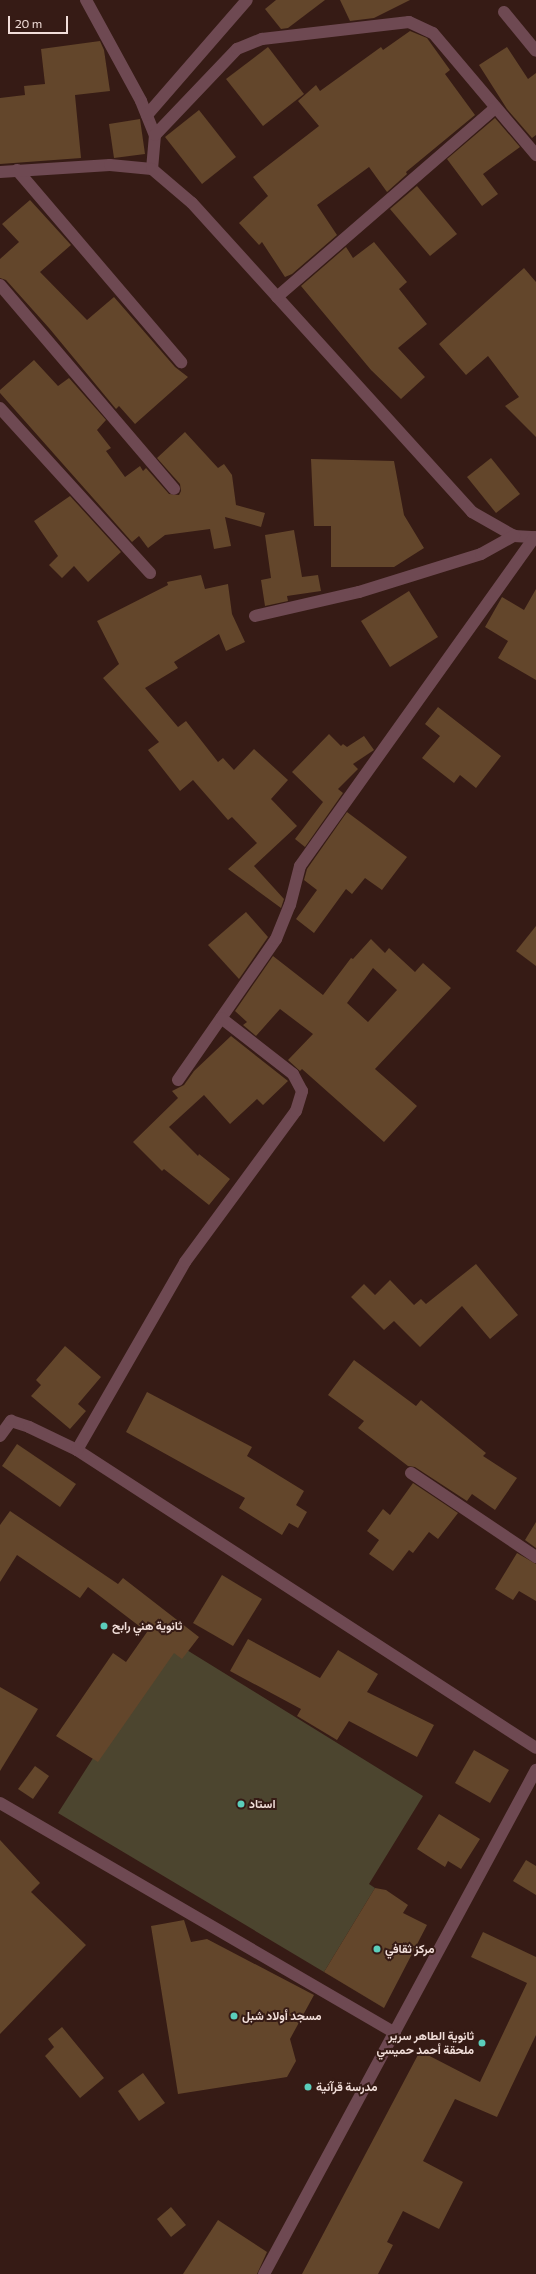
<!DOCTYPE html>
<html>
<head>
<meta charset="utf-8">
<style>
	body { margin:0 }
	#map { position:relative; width:536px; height:2274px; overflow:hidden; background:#361b15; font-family:Commissioner,Vazirmatn,sans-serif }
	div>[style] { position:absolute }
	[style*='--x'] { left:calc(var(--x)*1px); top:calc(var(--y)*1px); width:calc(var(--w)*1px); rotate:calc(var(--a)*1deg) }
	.green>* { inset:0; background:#4c452f }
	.building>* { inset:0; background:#63462b }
	.minor>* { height:12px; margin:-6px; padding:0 6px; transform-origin:6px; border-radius:6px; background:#6e4952 }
	.tertiary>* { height:12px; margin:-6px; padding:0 6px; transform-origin:6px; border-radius:6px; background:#6e4952 }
	.dots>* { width:11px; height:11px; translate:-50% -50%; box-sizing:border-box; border:2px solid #361b15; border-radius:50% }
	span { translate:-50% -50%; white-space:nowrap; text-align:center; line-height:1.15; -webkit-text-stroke:4px #361b15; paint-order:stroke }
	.poi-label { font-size:12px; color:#f1ded9; font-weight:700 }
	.left { translate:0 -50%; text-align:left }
	.right { translate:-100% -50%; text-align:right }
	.scale { position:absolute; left:8px; top:16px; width:60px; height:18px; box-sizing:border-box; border:2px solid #f1ded9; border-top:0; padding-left:5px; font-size:12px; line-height:14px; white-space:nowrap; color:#f1ded9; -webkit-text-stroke:3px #361b15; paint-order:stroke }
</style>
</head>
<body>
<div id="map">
	<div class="green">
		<i style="clip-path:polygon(169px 1639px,423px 1796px,369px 1884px,375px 1888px,324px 1972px,58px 1813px)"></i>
	</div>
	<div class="building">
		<i style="clip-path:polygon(276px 0,325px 0,288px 28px,281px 29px,265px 9px)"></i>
		<i style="clip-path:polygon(340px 0,410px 0,374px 18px,350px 21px)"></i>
		<i style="clip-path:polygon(410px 31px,427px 38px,450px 70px,445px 74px,475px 115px,406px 172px,407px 174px,387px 192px,369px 167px,317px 205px,337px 235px,292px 274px,285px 277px,262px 242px,259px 245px,239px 223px,268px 196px,253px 177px,319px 126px,298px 101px,316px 85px,320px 91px,381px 47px,383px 50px)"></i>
		<i style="clip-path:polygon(100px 41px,104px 50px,110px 91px,75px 95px,81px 158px,0 164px,0 98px,25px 95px,24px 86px,45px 84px,41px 49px)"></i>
		<i style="clip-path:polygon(268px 47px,304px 94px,263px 126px,226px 79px)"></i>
		<i style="clip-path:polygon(507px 47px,528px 79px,536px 73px,536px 135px,532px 138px,507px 109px,479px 65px)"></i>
		<i style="clip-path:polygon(199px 110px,236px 157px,202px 184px,165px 137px)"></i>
		<i style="clip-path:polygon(495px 118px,520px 147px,483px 174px,498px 194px,482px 206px,447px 159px)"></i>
		<i style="clip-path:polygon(140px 119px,145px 154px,114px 158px,109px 124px)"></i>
		<i style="clip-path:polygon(417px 186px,457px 234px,430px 256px,390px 209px)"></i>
		<i style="clip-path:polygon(30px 200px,71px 245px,40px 272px,87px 320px,114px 297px,175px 367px,188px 377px,135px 424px,119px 406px,116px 409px,49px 328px,6px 280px,0 278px,0 259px,19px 242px,2px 224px)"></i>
		<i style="clip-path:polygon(374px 242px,407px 282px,399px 289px,427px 324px,398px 348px,425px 377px,401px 399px,371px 370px,301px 286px,346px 247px,353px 258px)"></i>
		<i style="clip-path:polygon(524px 268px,536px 282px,536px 437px,505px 406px,519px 397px,488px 356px,466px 375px,439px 344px)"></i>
		<i style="clip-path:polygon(34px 360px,58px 386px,69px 378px,106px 420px,97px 430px,111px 448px,106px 451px,125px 477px,140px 466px,143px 471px,146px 468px,169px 494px,179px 495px,181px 491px,180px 484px,157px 458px,185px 432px,218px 468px,224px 464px,232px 475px,236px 505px,265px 513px,261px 527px,225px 517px,231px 546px,214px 549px,210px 529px,165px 535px,148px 548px,139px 536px,132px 542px,0 393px,0 390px)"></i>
		<i style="clip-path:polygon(491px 458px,520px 494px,496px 513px,467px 477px)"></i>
		<i style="clip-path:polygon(311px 459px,394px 461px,404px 515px,424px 548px,394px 567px,331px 567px,331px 526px,314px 526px)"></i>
		<i style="clip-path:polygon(70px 496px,121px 552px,88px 582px,74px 566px,62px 578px,49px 565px,58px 556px,34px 521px)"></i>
		<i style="clip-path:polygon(294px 530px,302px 577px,318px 575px,321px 591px,287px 596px,288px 601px,265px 606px,261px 580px,271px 578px,265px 535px)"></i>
		<i style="clip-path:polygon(201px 575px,205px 589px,228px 584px,232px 614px,245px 642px,226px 651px,219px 634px,174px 662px,178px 668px,145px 688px,178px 727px,186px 721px,218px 762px,223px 758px,234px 770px,254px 749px,288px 780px,271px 799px,297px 826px,254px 866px,284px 899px,281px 908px,228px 869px,257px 843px,232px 817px,228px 820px,193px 780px,180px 791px,148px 750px,159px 742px,103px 678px,119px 664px,97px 621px,168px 585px,167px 582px)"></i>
		<i style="clip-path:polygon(536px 589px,536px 680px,498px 658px,508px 641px,485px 627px,502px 597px,524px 610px)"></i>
		<i style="clip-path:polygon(409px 591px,438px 637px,390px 667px,361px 621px)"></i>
		<i style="clip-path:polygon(438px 707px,501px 756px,476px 788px,460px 775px,454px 783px,422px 758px,440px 736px,425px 724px)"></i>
		<i style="clip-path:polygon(329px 734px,341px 746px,343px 744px,347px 747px,364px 736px,374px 750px,353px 764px,358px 769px,338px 789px,343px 793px,305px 847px,295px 839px,323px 802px,292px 772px)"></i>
		<i style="clip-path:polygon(347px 812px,407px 857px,382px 890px,365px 878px,352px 894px,346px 889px,314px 933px,296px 919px,317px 890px,304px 880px,307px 869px)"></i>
		<i style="clip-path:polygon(246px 912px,268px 937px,239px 979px,208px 945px)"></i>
		<i style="clip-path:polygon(536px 926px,536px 966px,516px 951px)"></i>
		<i style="clip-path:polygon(evenodd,371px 939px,385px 953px,389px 948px,415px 972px,423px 963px,451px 988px,375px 1069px,417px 1106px,384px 1142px,302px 1069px,300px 1071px,288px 1060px,313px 1034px,280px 1009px,256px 1036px,243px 1025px,247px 1022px,235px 1011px,273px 956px,323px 995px,351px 958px,353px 959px,371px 939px,373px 968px,397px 990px,368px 1022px,347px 1003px,373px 968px)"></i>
		<i style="clip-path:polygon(231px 1036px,288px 1081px,263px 1105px,257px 1099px,230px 1124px,204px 1095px,169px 1127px,198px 1156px,199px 1154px,230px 1179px,209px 1205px,164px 1169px,162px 1171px,133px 1142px,178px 1098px,172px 1091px,184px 1085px,194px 1071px)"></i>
		<i style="clip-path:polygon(476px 1264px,518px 1315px,490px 1339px,462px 1306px,420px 1347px,394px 1321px,384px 1330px,351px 1297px,364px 1284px,375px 1295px,390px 1280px,414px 1305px,421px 1299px,426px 1304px)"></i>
		<i style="clip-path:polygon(65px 1346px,101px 1377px,78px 1404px,86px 1411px,70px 1429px,31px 1396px,41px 1385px,36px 1380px)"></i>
		<i style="clip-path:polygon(354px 1360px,416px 1406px,421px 1400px,486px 1453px,483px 1456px,517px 1478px,495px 1510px,472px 1494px,467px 1501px,415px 1467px,408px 1466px,358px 1428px,364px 1421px,328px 1395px)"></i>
		<i style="clip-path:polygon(147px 1392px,252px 1447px,247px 1456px,304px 1491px,296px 1505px,307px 1512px,298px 1528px,289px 1523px,282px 1535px,239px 1508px,245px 1498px,126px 1432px)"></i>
		<i style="clip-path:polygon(17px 1444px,76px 1484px,60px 1507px,2px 1466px)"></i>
		<i style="clip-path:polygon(413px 1483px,458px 1513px,438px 1539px,429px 1532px,413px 1553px,409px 1550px,393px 1571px,369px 1554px,379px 1540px,367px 1531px,383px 1509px,390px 1515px)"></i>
		<i style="clip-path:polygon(10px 1511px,118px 1584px,123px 1578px,199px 1637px,182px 1659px,174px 1653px,98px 1762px,56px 1736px,113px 1653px,126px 1662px,147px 1632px,88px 1587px,80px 1598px,17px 1555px,0 1582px,0 1525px)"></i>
		<i style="clip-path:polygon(536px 1522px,536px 1548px,525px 1540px)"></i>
		<i style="clip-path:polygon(517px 1553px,536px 1564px,536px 1601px,519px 1591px,513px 1600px,495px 1589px)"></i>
		<i style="clip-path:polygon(222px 1575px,262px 1599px,233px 1646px,193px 1623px)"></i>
		<i style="clip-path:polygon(248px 1639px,320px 1678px,338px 1650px,378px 1674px,367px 1692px,434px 1725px,417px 1757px,349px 1721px,337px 1740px,297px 1716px,301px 1709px,230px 1671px)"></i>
		<i style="clip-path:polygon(0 1687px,38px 1709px,0 1771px)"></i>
		<i style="clip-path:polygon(474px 1750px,509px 1770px,490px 1803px,455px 1783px)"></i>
		<i style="clip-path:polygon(35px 1766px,49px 1776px,33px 1799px,18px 1789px)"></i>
		<i style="clip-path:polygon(439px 1814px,480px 1839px,461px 1869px,448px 1861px,445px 1867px,417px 1849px)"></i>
		<i style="clip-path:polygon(0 1840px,40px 1883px,31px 1892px,86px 1945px,0 2034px)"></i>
		<i style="clip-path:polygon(526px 1860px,536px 1866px,536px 1895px,513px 1881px)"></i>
		<i style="clip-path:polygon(375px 1888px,386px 1890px,408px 1905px,403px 1913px,427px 1925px,384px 2008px,324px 1972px)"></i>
		<i style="clip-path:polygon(184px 1920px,191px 1942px,207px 1939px,314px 1995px,290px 2039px,296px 2061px,287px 2077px,178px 2094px,151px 1926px)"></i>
		<i style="clip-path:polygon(483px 1932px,536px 1957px,536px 2035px,497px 2117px,455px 2099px,423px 2161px,463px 2182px,439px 2229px,403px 2211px,387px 2242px,393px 2245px,378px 2274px,302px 2274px,420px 2051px,480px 2082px,527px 1983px,471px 1957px)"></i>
		<i style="clip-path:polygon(62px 2027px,104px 2078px,80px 2098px,45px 2056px,54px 2047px,48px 2039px)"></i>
		<i style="clip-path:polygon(143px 2073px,165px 2103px,139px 2121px,118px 2091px)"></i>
		<i style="clip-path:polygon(171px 2207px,186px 2225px,171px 2237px,157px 2219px)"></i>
		<i style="clip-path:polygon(218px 2220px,267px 2252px,257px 2274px,183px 2274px)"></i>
	</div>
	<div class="minor">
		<i style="--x:86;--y:0;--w:115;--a:61.4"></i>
		<i style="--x:141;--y:101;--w:37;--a:68"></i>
		<i style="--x:155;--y:135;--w:34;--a:95"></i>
		<i style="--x:504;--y:12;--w:50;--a:50.6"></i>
		<i style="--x:147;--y:115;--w:152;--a:-49"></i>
		<i style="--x:155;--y:135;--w:119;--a:-46.4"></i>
		<i style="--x:237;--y:49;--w:27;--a:-22"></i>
		<i style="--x:262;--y:39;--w:148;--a:-6.6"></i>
		<i style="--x:409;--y:22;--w:26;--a:25"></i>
		<i style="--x:433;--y:33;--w:160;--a:49.8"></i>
		<i style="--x:17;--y:170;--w:253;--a:49.5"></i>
		<i style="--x:0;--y:172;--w:110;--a:-3.6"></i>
		<i style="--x:110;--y:165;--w:42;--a:5.4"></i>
		<i style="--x:152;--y:169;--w:52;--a:40.4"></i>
		<i style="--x:192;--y:203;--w:417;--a:47.8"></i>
		<i style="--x:472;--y:512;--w:48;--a:29.7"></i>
		<i style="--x:514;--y:536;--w:22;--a:3"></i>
		<i style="--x:0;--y:285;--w:268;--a:49.5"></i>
		<i style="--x:277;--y:297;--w:289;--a:-40.9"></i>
		<i style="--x:0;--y:408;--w:223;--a:47.7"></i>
		<i style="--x:255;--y:616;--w:107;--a:-13"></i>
		<i style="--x:359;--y:592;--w:128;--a:-17.3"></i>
		<i style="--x:481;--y:554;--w:38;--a:-29"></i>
		<i style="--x:178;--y:1080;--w:172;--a:-55.2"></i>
		<i style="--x:276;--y:939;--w:37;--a:-68"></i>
		<i style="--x:290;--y:905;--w:40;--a:-75.6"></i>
		<i style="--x:300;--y:866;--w:404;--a:-54.5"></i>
		<i style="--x:0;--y:1436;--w:19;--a:-54"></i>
		<i style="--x:11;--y:1421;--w:19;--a:18"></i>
		<i style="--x:29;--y:1427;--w:53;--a:25.6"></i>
		<i style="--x:77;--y:1450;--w:547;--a:32.99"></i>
		<i style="--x:77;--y:1450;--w:217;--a:-60.1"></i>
		<i style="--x:185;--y:1262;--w:187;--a:-53.7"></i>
		<i style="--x:296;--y:1111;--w:21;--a:-73"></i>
		<i style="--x:302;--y:1091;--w:19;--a:-118"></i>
		<i style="--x:293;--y:1074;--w:91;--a:-142.1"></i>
		<i style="--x:411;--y:1473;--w:151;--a:33.9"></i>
		<i style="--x:0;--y:1803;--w:457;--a:30.2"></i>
	</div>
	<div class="tertiary">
		<i style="--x:264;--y:2274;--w:573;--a:-61.65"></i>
	</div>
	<div class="dots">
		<i style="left:104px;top:1626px;background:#5bcebb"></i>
		<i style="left:241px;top:1804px;background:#5bcebb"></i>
		<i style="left:377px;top:1949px;background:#5bcebb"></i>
		<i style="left:234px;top:2016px;background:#5bcebb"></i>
		<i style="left:482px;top:2043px;background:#5bcebb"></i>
		<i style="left:308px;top:2087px;background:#5bcebb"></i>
	</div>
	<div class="poi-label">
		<span class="left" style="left:112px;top:1626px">ثانوية هني رابح</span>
		<span class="left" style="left:249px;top:1804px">استاد</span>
		<span class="left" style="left:385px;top:1949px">مركز ثقافي</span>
		<span class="left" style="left:242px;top:2016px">مسجد أولاد شبل</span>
		<span class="right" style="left:474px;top:2043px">ثانوية الطاهر سرير<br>ملحقة أحمد حميسي</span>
		<span class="left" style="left:316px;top:2087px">مدرسة قرآنية</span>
	</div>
	<div class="scale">20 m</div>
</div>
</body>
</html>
